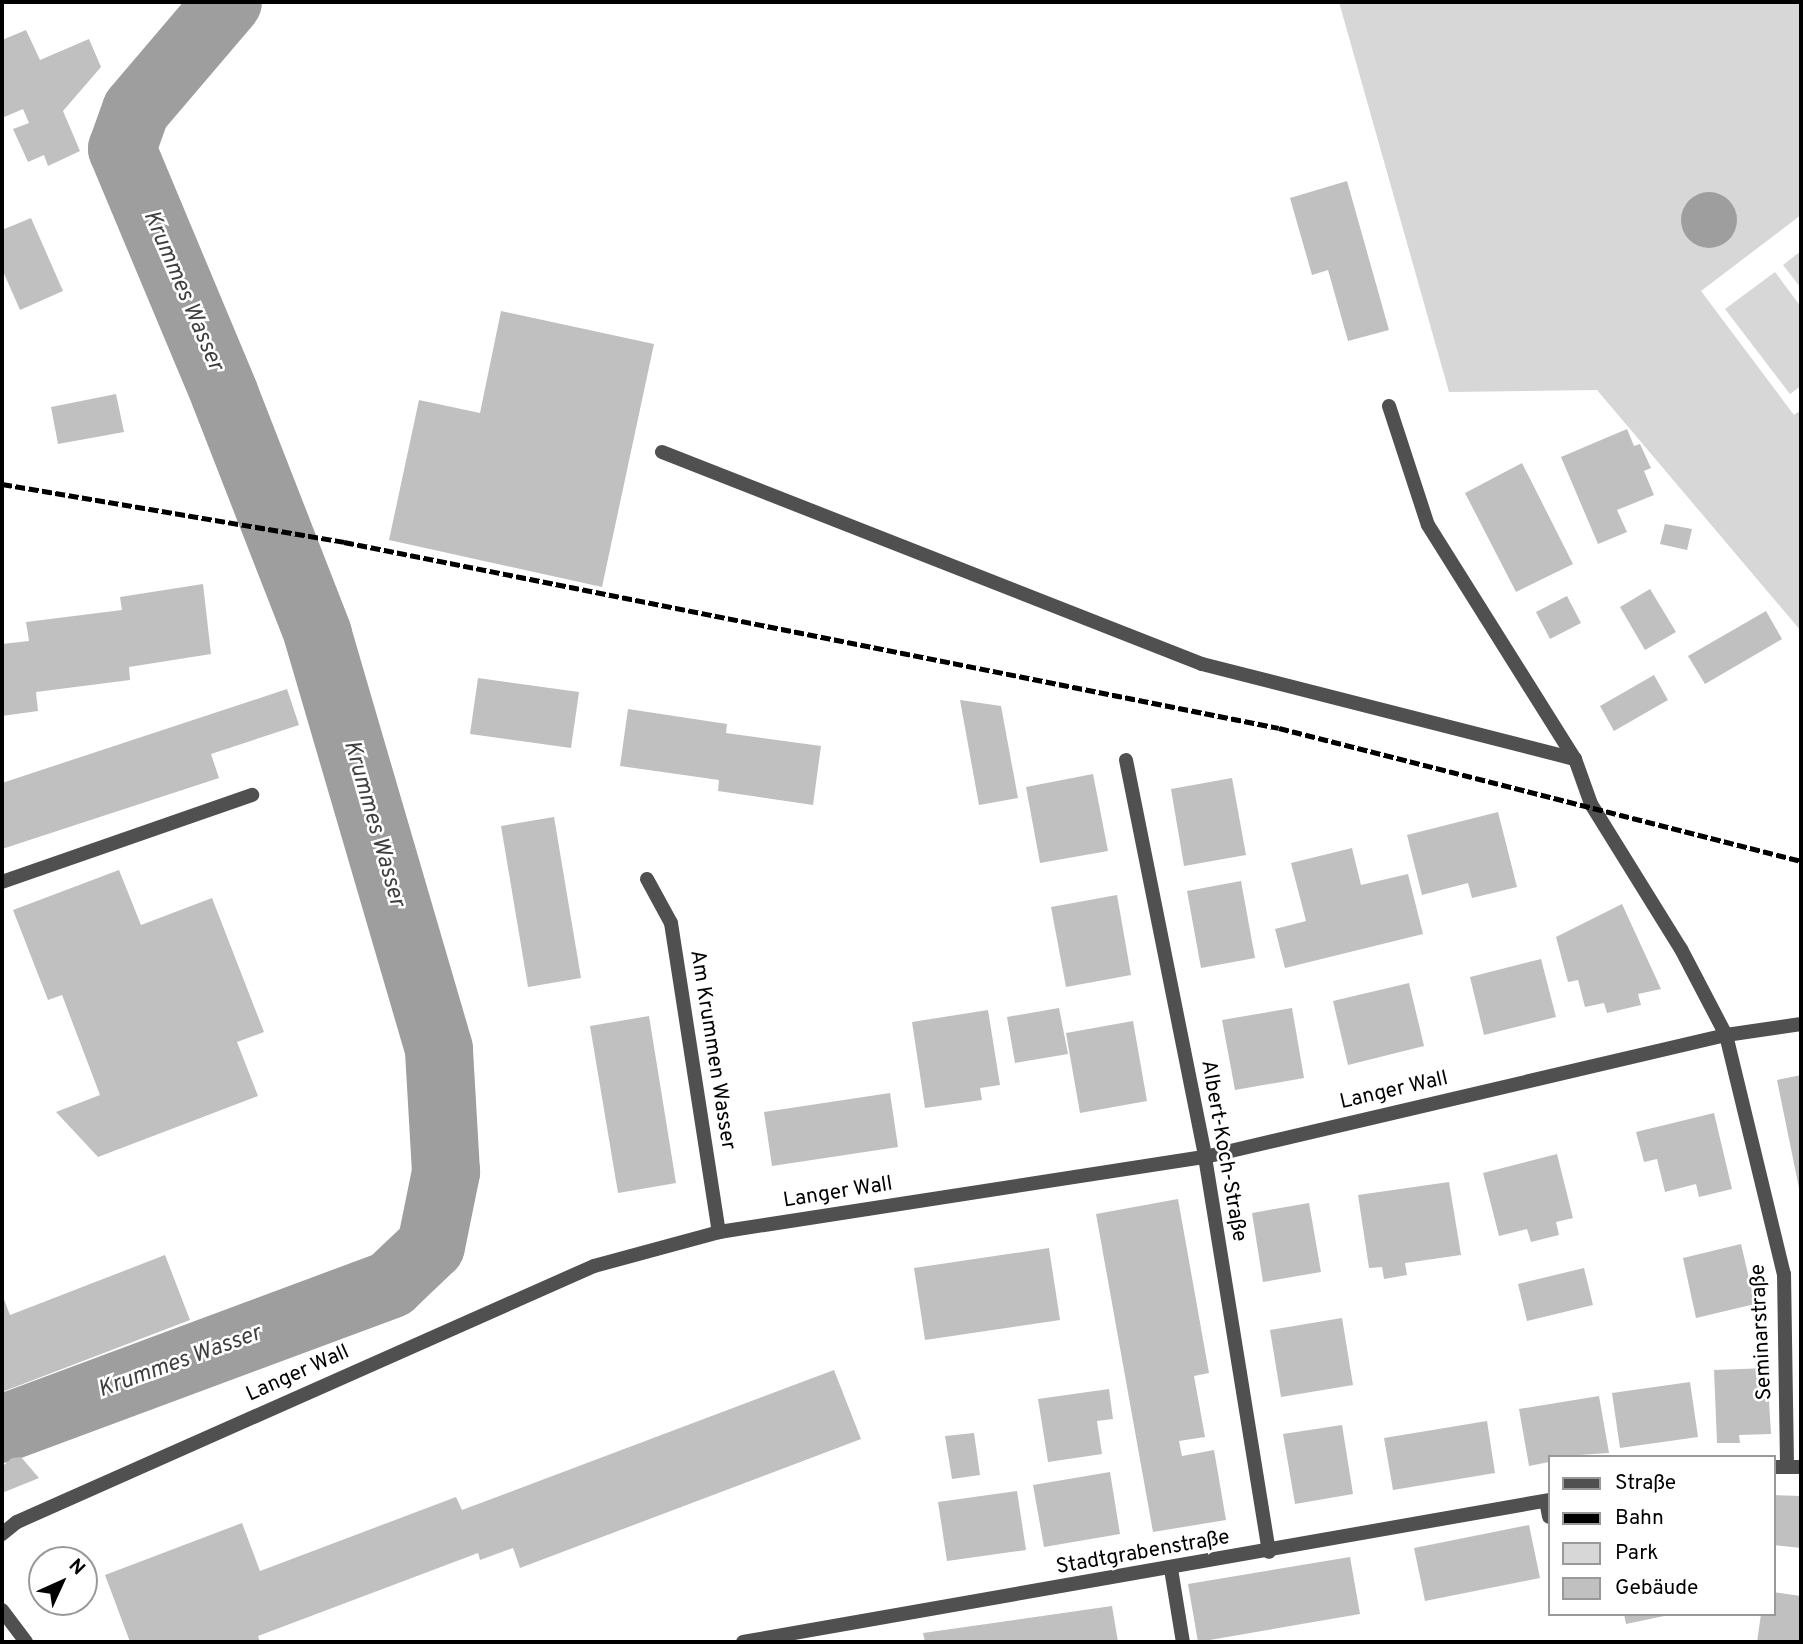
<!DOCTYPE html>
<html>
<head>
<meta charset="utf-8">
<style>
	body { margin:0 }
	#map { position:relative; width:1803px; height:1644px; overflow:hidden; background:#fff; font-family:Overpass,sans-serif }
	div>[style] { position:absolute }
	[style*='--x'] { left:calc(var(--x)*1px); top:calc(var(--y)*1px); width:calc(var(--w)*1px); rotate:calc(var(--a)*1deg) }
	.green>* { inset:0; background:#d7d7d7 }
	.water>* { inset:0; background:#9e9e9e }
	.round { border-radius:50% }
	.river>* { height:68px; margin:-34px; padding:0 34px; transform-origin:34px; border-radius:34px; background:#9e9e9e }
	.building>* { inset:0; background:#c0c0c0 }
	.lane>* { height:14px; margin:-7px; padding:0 7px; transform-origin:7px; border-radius:7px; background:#505050 }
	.street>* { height:14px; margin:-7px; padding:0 7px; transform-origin:7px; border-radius:7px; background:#505050 }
	.rail>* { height:5px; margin-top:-2.5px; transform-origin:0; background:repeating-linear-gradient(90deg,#000 0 10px,transparent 0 13.5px) }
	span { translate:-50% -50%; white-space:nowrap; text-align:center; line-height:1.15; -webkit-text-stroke:5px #fff; paint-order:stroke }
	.street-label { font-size:21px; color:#000 }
	.water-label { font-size:23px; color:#3f3f3f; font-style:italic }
	.frame { position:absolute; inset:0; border:4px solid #000; pointer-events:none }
	.legend { position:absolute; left:1548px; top:1455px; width:228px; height:161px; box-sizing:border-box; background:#fff; border:2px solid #999; margin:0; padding:9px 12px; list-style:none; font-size:21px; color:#000 }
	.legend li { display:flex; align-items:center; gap:14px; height:35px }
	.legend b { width:35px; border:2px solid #999 }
	.north { position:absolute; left:28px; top:1546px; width:70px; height:70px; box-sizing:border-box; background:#fff; border:2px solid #999; border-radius:50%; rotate:45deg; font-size:19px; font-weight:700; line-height:28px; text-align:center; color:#000 }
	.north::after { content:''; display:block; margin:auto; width:24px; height:32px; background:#000; clip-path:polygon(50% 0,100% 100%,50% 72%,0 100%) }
</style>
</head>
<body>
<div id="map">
	<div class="green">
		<i style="clip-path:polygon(1339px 2px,1801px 2px,1801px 215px,1701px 291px,1794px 415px,1801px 410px,1801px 631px,1597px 390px,1449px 392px)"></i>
		<i style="clip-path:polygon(1801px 251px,1801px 288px,1783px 265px)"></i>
		<i style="clip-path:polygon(1775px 272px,1801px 307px,1801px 386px,1790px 394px,1725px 309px)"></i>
	</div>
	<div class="water">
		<i class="round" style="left:1681px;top:192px;width:56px;height:56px"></i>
	</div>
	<div class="river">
		<i style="--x:2;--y:1429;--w:415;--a:-20.4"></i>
		<i style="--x:391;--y:1284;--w:55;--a:-43.5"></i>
		<i style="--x:431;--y:1246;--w:76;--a:-78.5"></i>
		<i style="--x:446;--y:1172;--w:123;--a:-93.3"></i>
		<i style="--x:439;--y:1049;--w:432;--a:-106.3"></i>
		<i style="--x:318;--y:634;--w:256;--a:-111.3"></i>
		<i style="--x:225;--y:395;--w:267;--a:-112.7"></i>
		<i style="--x:122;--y:149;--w:41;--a:-70.3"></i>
		<i style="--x:136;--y:110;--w:142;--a:-49.6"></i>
	</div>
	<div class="building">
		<i style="clip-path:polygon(26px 30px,40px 60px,89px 39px,101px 67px,63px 111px,80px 151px,48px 166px,44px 155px,28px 162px,13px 129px,29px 123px,23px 109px,2px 118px,2px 40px)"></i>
		<i style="clip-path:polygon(1347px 181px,1389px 330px,1348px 341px,1328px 270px,1312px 275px,1290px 198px)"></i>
		<i style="clip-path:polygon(31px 218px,63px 291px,20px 310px,2px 269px,2px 230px)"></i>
		<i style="clip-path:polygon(501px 311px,654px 344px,602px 587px,389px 540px,419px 400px,480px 413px)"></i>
		<i style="clip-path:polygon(116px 394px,124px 432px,58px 444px,51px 407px)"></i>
		<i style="clip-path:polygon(1627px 429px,1634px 446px,1640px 444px,1651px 468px,1644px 471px,1654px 495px,1617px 510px,1627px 532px,1598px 544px,1561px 457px)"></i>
		<i style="clip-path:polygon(1522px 463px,1573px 564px,1516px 592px,1465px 493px)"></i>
		<i style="clip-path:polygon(1665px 524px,1692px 529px,1687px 550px,1660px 544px)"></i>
		<i style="clip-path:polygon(203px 584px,211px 654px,129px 667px,130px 680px,36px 692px,38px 711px,2px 716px,2px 644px,29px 641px,26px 622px,122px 610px,120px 597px)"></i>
		<i style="clip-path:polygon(1650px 589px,1676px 632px,1645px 650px,1620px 607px)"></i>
		<i style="clip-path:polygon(1567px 596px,1581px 623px,1550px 639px,1536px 612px)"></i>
		<i style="clip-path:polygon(1766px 611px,1782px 639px,1705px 684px,1688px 656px)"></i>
		<i style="clip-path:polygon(1654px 675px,1668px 700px,1614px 731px,1600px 706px)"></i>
		<i style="clip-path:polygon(478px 678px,579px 692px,571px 748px,470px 734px)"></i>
		<i style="clip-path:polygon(287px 689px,299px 725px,211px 754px,219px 778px,2px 849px,2px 783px)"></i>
		<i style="clip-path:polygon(960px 700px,1001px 706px,1018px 798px,979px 805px)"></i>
		<i style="clip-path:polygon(628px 709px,727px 724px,726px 733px,821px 746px,813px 805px,718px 791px,719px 780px,620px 766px)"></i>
		<i style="clip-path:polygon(1093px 774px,1108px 851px,1040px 863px,1026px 787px)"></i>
		<i style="clip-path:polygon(1232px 778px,1246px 855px,1184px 866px,1171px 789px)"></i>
		<i style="clip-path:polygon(1498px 812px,1517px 887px,1472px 898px,1468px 883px,1422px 895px,1407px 835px)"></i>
		<i style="clip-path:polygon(554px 817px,581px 978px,528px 987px,501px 826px)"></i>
		<i style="clip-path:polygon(1352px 848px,1361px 885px,1408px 874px,1423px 934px,1285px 968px,1275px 929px,1306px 921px,1291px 863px)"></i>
		<i style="clip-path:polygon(119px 870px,141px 925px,212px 898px,264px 1032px,237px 1042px,258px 1096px,98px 1157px,56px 1112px,100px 1095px,62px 995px,48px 1000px,13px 910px)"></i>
		<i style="clip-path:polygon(1241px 881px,1255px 958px,1201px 968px,1187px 891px)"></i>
		<i style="clip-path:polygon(1117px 895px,1131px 975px,1066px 987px,1051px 907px)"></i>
		<i style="clip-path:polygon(1622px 904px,1661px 989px,1638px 994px,1641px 1005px,1607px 1013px,1604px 1003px,1585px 1007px,1578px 980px,1568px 982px,1556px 937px)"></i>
		<i style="clip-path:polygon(1541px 959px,1556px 1017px,1484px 1035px,1470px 977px)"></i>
		<i style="clip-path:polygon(1409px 983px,1424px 1046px,1348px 1065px,1333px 1001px)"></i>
		<i style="clip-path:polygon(1059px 1008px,1068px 1054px,1015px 1063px,1007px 1017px)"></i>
		<i style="clip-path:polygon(1292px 1008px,1304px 1078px,1235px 1090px,1222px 1020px)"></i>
		<i style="clip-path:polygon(988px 1010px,1000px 1085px,980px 1088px,982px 1100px,925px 1108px,912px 1022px)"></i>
		<i style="clip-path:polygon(649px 1016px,676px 1183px,618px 1193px,590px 1026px)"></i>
		<i style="clip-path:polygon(1133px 1021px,1147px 1101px,1080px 1113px,1066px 1033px)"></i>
		<i style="clip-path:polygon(1801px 1075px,1801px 1193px,1800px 1193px,1777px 1080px)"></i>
		<i style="clip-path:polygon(890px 1093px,898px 1147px,772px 1166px,764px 1112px)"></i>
		<i style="clip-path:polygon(1714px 1113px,1732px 1189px,1699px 1197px,1696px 1184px,1665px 1192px,1657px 1159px,1644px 1162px,1636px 1132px)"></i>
		<i style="clip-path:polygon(1557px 1154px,1573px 1218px,1556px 1222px,1559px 1235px,1531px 1242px,1527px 1229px,1499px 1236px,1483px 1173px)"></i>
		<i style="clip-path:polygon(1449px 1182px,1461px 1255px,1405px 1263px,1407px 1275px,1384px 1279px,1382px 1267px,1369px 1268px,1358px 1195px)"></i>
		<i style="clip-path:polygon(1178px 1199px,1209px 1373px,1194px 1376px,1205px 1437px,1179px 1441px,1182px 1456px,1214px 1450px,1226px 1520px,1153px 1532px,1096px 1214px)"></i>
		<i style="clip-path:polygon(1309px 1203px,1321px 1272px,1263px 1282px,1252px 1213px)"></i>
		<i style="clip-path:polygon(1741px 1244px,1755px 1304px,1696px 1318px,1683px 1258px)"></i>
		<i style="clip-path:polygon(1049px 1248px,1060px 1320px,925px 1340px,914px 1268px)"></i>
		<i style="clip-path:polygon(165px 1255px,190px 1320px,2px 1392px,2px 1294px,10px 1315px)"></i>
		<i style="clip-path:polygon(1584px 1268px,1593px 1305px,1527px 1321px,1518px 1284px)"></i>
		<i style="clip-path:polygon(1342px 1318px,1353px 1385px,1281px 1397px,1270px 1330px)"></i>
		<i style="clip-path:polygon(1767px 1368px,1771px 1434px,1739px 1435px,1740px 1443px,1717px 1443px,1714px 1370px)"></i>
		<i style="clip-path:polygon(834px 1370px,861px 1439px,520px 1568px,513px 1548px,480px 1560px,478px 1553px,258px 1636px,260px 1642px,130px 1642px,105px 1575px,242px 1523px,260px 1571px,456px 1497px,462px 1510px)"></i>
		<i style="clip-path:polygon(1690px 1382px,1698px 1437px,1620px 1448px,1612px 1393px)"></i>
		<i style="clip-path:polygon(1109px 1389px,1113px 1419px,1097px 1421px,1102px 1454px,1048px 1462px,1038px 1399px)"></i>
		<i style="clip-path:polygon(1599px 1396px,1609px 1453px,1549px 1457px,1549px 1462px,1529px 1466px,1519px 1409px)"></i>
		<i style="clip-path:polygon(1487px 1421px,1495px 1473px,1393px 1490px,1384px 1438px)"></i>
		<i style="clip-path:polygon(1342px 1425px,1353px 1494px,1295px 1504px,1283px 1434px)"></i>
		<i style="clip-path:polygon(974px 1433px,980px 1475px,952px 1479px,945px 1436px)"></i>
		<i style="clip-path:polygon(21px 1457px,39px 1478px,2px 1493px,4px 1465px,12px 1458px)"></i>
		<i style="clip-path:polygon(1110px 1472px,1120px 1534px,1044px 1547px,1033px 1485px)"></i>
		<i style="clip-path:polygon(1017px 1491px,1026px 1550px,947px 1561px,938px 1502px)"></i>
		<i style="clip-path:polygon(1773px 1495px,1801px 1496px,1801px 1548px,1773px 1545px)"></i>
		<i style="clip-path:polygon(1529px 1525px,1540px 1578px,1425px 1601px,1414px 1548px)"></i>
		<i style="clip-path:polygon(1350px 1557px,1360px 1614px,1198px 1642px,1188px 1584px)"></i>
		<i style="clip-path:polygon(1773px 1592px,1801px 1596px,1801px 1642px,1757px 1642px,1761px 1614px,1773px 1614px)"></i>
		<i style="clip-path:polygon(1112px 1606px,1118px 1642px,925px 1642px,923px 1633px)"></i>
		<i style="clip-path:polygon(1624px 1614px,1669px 1614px,1669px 1615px,1626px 1624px)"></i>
	</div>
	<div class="lane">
		<i style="--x:662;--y:452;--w:580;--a:21.43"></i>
		<i style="--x:1202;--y:664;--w:385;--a:14.3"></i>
		<i style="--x:2;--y:882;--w:265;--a:-19.2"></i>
		<i style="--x:1546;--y:1501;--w:16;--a:79"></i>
		<i style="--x:1171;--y:1569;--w:74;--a:80.7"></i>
	</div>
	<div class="street">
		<i style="--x:1389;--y:406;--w:125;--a:71.9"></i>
		<i style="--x:1428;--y:525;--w:276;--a:57.9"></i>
		<i style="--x:1575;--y:759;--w:48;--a:70.4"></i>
		<i style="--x:1591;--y:804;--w:171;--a:58.2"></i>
		<i style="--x:1681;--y:949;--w:97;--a:62.4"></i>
		<i style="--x:1726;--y:1035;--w:246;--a:76.4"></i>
		<i style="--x:1784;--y:1274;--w:191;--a:89.1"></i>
		<i style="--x:1126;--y:760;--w:405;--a:78.7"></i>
		<i style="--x:1205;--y:1157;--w:400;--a:80.8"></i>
		<i style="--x:647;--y:879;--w:50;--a:61.4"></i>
		<i style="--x:671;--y:923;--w:313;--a:81.2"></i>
		<i style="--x:1773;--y:1467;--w:28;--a:0"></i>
		<i style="--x:2;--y:1534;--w:19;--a:-39"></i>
		<i style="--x:17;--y:1522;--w:631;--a:-23.93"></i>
		<i style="--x:594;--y:1266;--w:130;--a:-15.2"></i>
		<i style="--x:719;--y:1232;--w:492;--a:-8.8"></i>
		<i style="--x:1205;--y:1157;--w:535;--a:-13.18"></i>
		<i style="--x:1726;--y:1035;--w:76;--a:-8.3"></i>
		<i style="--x:2;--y:1610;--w:40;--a:53"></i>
		<i style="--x:743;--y:1642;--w:818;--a:-9.99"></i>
	</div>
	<div class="rail">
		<i style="--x:2;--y:484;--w:347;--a:9.6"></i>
		<i style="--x:344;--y:542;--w:953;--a:11.25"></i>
		<i style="--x:1279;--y:728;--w:539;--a:14.29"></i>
	</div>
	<div class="street-label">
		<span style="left:712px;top:1050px;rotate:81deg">Am Krummen Wasser</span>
		<span style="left:1394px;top:1091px;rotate:-13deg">Langer Wall</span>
		<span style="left:1223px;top:1151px;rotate:80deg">Albert-Koch-Straße</span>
		<span style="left:838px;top:1193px;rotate:-9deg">Langer Wall</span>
		<span style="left:1762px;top:1332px;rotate:-93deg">Seminarstraße</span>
		<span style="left:298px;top:1374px;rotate:-24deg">Langer Wall</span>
		<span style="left:1143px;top:1553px;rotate:-10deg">Stadtgrabenstraße</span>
	</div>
	<div class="water-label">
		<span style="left:182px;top:291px;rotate:67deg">Krummes Wasser</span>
		<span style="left:373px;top:824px;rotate:74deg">Krummes Wasser</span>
		<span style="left:180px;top:1363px;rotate:-20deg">Krummes Wasser</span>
	</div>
	<div class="frame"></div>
	<ul class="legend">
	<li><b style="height:9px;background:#505050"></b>Straße</li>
	<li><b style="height:9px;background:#000"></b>Bahn</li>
	<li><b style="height:19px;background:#d7d7d7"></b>Park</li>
	<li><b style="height:19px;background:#c0c0c0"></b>Gebäude</li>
	</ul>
	<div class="north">N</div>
</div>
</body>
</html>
